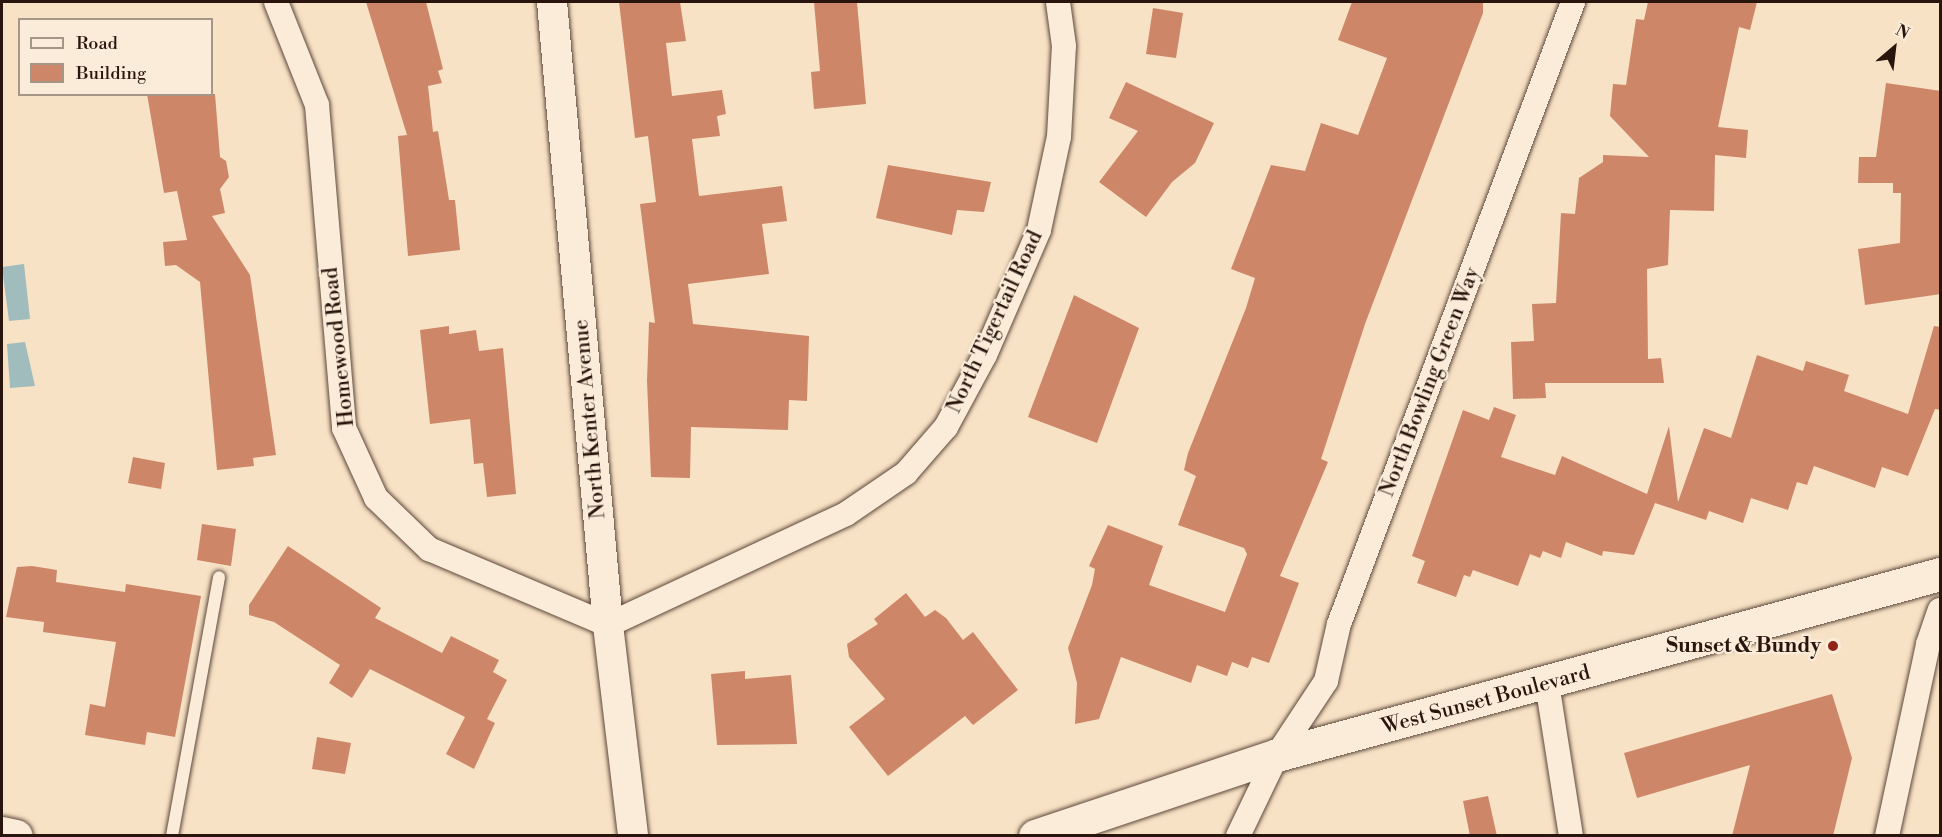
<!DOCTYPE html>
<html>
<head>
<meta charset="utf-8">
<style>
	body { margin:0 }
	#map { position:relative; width:1942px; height:837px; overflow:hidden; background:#f8e2c5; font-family:"Libre Bodoni",serif }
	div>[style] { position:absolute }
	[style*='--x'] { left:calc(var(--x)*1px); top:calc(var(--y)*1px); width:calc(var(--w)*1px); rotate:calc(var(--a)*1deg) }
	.water>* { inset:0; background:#a0bcbc }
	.building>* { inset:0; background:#cd8668 }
	.roads { filter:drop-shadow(0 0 2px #5d483b) drop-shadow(0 0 2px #5d483b) }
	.service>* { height:12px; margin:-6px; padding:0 6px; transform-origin:6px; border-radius:6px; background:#faecd9 }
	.minor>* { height:24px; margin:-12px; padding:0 12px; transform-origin:12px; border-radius:12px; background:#faecd9 }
	.tertiary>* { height:30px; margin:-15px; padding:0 15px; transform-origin:15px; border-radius:15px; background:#faecd9 }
	.secondary>* { height:33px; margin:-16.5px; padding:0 16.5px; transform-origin:16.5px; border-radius:16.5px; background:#faecd9 }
	.dots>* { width:16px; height:16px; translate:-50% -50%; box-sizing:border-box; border:3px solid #faecd9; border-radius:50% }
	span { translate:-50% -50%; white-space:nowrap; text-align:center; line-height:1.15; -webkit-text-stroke:4.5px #faecd9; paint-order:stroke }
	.street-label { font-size:21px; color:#29150d }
	.poi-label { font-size:21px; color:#29150d; font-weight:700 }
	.right { translate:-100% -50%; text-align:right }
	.frame { position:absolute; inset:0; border:3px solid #29150d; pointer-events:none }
	.legend { position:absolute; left:18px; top:18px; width:195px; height:78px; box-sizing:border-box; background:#faecd9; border:2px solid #a69687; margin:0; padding:8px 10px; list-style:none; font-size:18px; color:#29150d }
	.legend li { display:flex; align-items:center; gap:12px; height:30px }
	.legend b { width:30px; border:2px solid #a69687 }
	.north { position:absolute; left:1864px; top:18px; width:60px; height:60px; -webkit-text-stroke:4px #faecd9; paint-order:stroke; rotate:28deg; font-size:16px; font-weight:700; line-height:24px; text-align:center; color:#29150d }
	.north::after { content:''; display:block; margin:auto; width:21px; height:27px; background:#29150d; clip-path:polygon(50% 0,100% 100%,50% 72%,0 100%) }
</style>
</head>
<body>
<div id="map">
	<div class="water">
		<i style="clip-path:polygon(24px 264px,30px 319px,9px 321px,2px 267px)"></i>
		<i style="clip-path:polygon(25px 342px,35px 386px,10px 388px,7px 344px)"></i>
	</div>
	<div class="building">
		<i style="clip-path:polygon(366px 2px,426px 2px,443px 69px,438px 71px,442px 83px,428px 86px,433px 132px,438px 131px,449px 200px,455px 200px,460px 250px,408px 256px,398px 136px,407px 135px)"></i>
		<i style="clip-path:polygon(619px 2px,680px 2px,686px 41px,666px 43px,672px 96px,722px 90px,726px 114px,717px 116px,720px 136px,692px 139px,699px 196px,782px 186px,787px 221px,762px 224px,769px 274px,688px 284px,693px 324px,809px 336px,807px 401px,789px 400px,788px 430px,691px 427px,690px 478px,651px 477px,647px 381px,649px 322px,655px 323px,640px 204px,656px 202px,648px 136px,635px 138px)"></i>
		<i style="clip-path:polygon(814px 2px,857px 2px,866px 104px,814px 109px,811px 72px,820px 71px)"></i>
		<i style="clip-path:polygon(1352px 2px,1483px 2px,1483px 13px,1365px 324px,1321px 459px,1328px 462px,1280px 576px,1299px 583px,1269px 663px,1252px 657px,1248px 668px,1232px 662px,1227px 676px,1197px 665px,1191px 683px,1121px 657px,1099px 719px,1075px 724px,1077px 683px,1068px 648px,1092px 585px,1095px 569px,1089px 566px,1108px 525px,1163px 546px,1149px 585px,1225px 612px,1247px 554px,1244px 548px,1178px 525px,1196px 476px,1184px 470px,1188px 453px,1246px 308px,1255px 278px,1231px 269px,1271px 165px,1305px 171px,1321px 123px,1358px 135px,1387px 58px,1338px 40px)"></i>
		<i style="clip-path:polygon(1648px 2px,1757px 2px,1750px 30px,1739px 27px,1718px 127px,1748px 130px,1746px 158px,1715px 155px,1714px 211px,1670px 210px,1668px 265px,1647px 269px,1648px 359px,1661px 358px,1664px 383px,1545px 383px,1546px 398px,1513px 399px,1511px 342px,1534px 341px,1532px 304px,1556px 303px,1561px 213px,1575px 214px,1579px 178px,1603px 162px,1603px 155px,1649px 157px,1610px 116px,1613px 84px,1626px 85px,1636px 19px,1644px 20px)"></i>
		<i style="clip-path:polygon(1153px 8px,1183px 13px,1176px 58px,1146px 54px)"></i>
		<i style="clip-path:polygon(1126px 82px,1214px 123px,1195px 163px,1172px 182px,1146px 217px,1099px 182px,1138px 131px,1109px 118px)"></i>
		<i style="clip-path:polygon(1886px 83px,1941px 91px,1941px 294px,1865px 305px,1858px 249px,1900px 243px,1901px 193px,1893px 193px,1893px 183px,1858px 183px,1859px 157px,1876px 157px)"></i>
		<i style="clip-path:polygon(147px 94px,215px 94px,220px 157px,226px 161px,229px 177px,220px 189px,225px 213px,212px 216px,250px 275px,276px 455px,253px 458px,254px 466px,217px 470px,200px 282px,176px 265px,165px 266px,163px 242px,187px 240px,177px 191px,164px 193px)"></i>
		<i style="clip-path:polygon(888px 165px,991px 182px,984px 212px,957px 210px,952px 235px,876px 218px)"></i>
		<i style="clip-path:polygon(1074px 295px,1139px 328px,1097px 443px,1028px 417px)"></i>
		<i style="clip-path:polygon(449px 326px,449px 334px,476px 330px,479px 351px,503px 348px,516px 494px,487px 497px,483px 463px,474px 464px,470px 419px,430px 424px,420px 330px)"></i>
		<i style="clip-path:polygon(1934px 326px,1941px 327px,1941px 410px,1935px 409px,1908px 476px,1882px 467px,1875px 488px,1814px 466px,1807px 485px,1797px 482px,1788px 510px,1751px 498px,1743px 523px,1709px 511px,1706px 520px,1655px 503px,1634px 555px,1603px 551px,1602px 556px,1566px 542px,1561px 558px,1543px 551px,1540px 558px,1530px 554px,1518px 586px,1473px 570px,1470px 577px,1464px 575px,1456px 597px,1417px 583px,1425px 561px,1412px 556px,1463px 410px,1489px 420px,1494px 407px,1516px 415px,1501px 457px,1555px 475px,1562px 456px,1647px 494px,1669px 426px,1678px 502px,1704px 428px,1731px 438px,1757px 355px,1803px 371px,1806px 361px,1849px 375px,1844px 391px,1908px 414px)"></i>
		<i style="clip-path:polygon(133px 457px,165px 463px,161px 489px,128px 483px)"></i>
		<i style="clip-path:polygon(202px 524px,236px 529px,231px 566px,197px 560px)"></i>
		<i style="clip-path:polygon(288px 546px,381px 608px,375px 618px,442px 653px,451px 636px,499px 660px,493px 672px,507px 680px,487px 719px,495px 723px,474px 769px,446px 754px,465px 717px,370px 669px,352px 698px,329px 683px,340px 665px,274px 622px,249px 615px,249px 605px)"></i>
		<i style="clip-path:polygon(32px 566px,57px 570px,56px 582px,125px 592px,126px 584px,201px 596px,175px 737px,147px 732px,145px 745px,85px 735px,90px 704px,105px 707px,116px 642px,43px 632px,44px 622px,6px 617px,17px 567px)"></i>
		<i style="clip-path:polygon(906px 593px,925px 617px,935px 610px,946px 618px,963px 640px,973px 632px,1018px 690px,973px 725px,965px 716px,888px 776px,849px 727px,885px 699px,849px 657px,847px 644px,878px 624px,874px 619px)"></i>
		<i style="clip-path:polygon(745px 671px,745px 679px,791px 675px,797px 744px,717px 745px,711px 674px)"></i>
		<i style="clip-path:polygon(1832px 694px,1852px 758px,1833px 836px,1732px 836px,1750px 765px,1637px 798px,1624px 753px)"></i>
		<i style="clip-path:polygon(317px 737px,351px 743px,345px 774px,312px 769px)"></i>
		<i style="clip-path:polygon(1488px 796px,1497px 836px,1470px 836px,1463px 801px)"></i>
	</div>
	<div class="roads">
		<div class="service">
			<i style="--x:172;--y:836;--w:263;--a:-79.7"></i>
		</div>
		<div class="minor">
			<i style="--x:276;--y:2;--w:111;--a:68.3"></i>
			<i style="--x:317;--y:105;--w:324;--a:85.2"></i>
			<i style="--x:344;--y:428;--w:77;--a:65.4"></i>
			<i style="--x:376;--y:498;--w:74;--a:43.9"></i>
			<i style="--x:429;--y:549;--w:194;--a:23"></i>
			<i style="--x:608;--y:625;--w:263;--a:-25"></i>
			<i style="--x:846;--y:514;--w:73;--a:-34.3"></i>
			<i style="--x:906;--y:473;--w:61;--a:-49"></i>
			<i style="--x:946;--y:427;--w:82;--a:-61.6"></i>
			<i style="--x:985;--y:355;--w:136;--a:-66.6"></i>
			<i style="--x:1039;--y:230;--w:95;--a:-77.9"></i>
			<i style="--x:1059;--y:137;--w:91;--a:-86.9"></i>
			<i style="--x:1064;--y:46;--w:44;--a:-97.8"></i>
			<i style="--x:1547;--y:683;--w:155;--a:81.1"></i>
			<i style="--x:1238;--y:836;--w:90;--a:-64.3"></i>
			<i style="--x:1277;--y:755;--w:89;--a:-56.5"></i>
			<i style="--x:1326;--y:681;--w:58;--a:-77.2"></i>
			<i style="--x:1339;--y:624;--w:665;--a:-69.38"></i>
			<i style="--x:1887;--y:836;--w:196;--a:-77.9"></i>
			<i style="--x:1928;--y:644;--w:36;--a:-71"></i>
		</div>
		<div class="tertiary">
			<i style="--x:552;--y:2;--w:626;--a:84.86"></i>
			<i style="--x:608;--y:625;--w:212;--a:83.2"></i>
		</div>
		<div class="secondary">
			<i style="--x:2;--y:833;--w:14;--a:12"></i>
			<i style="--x:1035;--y:836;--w:255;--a:-18.5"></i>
			<i style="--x:1277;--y:755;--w:687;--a:-15.27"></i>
		</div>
	</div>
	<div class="dots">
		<i style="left:1833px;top:646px;background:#8f2418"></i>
	</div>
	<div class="street-label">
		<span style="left:995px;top:322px;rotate:-65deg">North Tigertail Road</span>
		<span style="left:339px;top:347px;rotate:-96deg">Homewood Road</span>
		<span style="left:1430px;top:382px;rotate:-69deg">North Bowling Green Way</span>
		<span style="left:590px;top:419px;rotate:-95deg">North Kenter Avenue</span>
		<span style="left:1486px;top:700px;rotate:-15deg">West Sunset Boulevard</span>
	</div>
	<div class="poi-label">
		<span class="right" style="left:1821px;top:646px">Sunset &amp; Bundy</span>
	</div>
	<div class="frame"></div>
	<ul class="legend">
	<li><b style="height:8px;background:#faecd9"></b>Road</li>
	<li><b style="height:16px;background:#cd8668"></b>Building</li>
	</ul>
	<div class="north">N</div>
</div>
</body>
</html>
